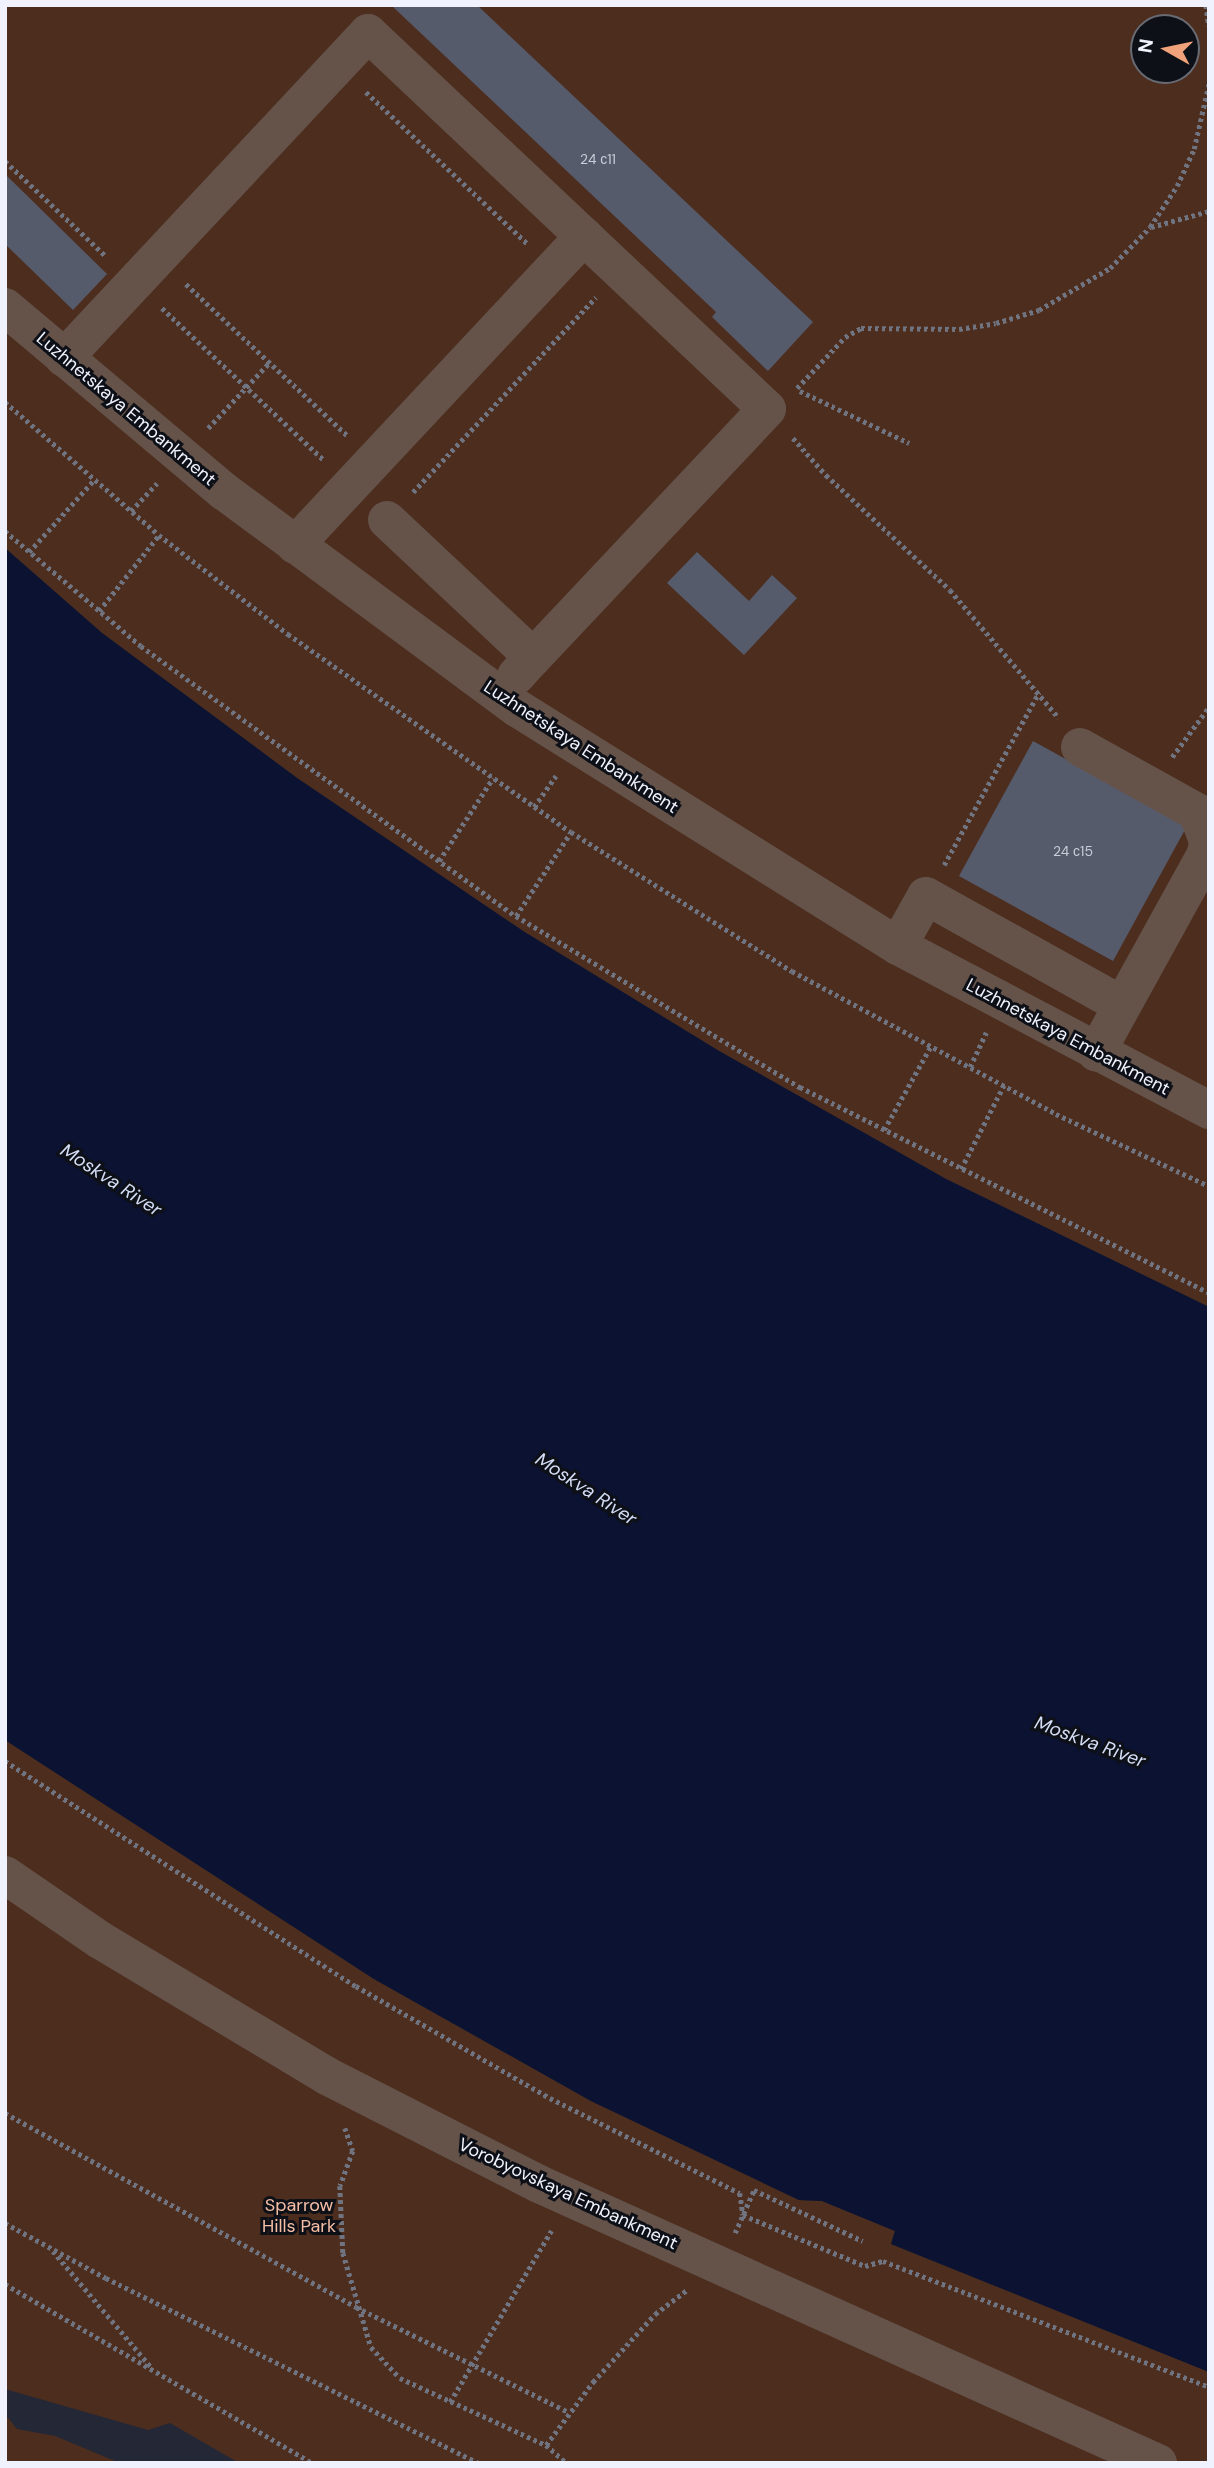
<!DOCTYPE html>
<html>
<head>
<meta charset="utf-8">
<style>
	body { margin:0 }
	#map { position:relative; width:1214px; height:2468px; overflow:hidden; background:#232736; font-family:"DM Sans",sans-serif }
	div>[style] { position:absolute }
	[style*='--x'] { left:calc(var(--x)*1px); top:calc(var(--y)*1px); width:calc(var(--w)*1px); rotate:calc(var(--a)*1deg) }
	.green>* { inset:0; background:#4c2d1e }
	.water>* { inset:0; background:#0c1231 }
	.building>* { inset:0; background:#565b6c }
	.path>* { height:4.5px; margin-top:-2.25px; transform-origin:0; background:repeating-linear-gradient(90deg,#707481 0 3.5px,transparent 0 7px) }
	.minor>* { height:38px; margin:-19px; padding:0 19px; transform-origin:19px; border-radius:19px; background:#65534a }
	span { translate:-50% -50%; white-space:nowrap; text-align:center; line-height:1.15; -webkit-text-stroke:6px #0e1017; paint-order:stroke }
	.number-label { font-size:14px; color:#cacdd9 }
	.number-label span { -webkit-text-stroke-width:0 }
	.street-label { font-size:18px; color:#f0f3fd }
	.park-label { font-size:18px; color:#f6bfa5 }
	.water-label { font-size:19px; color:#d4ddf6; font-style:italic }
	.frame { position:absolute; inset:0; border:7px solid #f0f3fd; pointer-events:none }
	.north { position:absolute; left:1130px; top:14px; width:70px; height:70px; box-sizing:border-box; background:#0e1017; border:2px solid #686b73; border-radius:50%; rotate:279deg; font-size:19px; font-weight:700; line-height:28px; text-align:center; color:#f0f3fd }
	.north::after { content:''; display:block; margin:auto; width:24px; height:32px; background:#f0a27a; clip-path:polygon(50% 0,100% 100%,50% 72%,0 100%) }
</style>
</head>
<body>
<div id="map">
	<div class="green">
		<i style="clip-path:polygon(evenodd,5px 5px,1209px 5px,1209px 1307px,946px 1179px,719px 1051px,523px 931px,297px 778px,102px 633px,5px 548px,5px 5px,1144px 28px,1186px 28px,1186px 70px,1144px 70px,1144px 28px)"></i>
		<i style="clip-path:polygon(5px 1740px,374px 1979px,591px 2101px,799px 2200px,822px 2201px,895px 2231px,891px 2244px,1209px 2372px,1209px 2463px,239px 2463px,170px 2423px,148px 2430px,5px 2389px)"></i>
		<i style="clip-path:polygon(5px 2414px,17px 2429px,55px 2436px,120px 2463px,5px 2463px)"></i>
	</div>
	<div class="water">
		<i style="clip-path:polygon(5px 548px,102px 633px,297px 778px,523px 931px,719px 1051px,946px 1179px,1209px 1307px,1209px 2372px,891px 2244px,895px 2231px,822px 2201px,799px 2200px,591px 2101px,374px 1979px,5px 1740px)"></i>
	</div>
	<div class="building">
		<i style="clip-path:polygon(391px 5px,477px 5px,813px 322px,768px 371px,712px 317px,716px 312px)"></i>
		<i style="clip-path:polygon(5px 174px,107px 274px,73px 310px,5px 244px)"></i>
		<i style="clip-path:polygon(697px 552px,749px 601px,772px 575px,797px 598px,744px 655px,667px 583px)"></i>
		<i style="clip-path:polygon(1033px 741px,1187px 826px,1113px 961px,959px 876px)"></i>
	</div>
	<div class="path">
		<i style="--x:1206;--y:5;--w:21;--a:82"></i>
		<i style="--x:366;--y:92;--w:222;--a:43.2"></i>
		<i style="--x:5;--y:161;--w:140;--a:43.3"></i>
		<i style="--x:1151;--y:227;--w:60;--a:-15.4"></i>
		<i style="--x:186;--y:284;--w:222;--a:43.2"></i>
		<i style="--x:162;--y:308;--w:222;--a:43.2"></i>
		<i style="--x:797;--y:388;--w:70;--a:-46.7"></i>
		<i style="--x:845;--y:337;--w:18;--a:-29"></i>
		<i style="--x:861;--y:328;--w:98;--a:0.6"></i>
		<i style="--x:959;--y:329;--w:37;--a:-9"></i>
		<i style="--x:996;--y:323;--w:45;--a:-16.8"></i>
		<i style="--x:1039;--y:310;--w:82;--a:-30.6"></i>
		<i style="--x:1110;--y:268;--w:57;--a:-45.7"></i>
		<i style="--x:1150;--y:227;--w:49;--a:-56.6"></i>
		<i style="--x:1177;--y:186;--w:41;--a:-65.3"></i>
		<i style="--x:1194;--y:149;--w:68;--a:-77.2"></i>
		<i style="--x:800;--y:391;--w:121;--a:25.5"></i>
		<i style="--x:5;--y:402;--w:203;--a:40.8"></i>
		<i style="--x:159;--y:535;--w:163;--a:37.5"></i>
		<i style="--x:288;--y:634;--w:345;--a:35"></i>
		<i style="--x:571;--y:832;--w:261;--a:32.2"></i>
		<i style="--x:792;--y:971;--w:300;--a:28.4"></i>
		<i style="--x:1056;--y:1114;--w:169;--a:25.2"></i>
		<i style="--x:208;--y:428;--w:91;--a:-46.8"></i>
		<i style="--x:793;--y:438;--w:50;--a:48.3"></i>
		<i style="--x:826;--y:475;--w:169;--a:42.8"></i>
		<i style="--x:950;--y:590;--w:168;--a:49.6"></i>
		<i style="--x:413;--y:492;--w:267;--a:-46.8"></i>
		<i style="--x:131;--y:511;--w:38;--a:-47"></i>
		<i style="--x:5;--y:531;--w:178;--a:40.2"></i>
		<i style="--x:141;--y:646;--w:462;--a:35.8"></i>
		<i style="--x:516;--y:916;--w:332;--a:31.1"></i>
		<i style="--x:800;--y:1087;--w:458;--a:26.7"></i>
		<i style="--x:29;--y:552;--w:97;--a:-47.9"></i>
		<i style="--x:99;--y:611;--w:97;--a:-51.7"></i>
		<i style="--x:1172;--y:757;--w:62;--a:-53.5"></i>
		<i style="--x:534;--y:807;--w:38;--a:-55"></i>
		<i style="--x:439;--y:861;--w:99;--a:-57"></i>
		<i style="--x:944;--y:865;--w:197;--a:-61.2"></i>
		<i style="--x:516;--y:916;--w:100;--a:-56.8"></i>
		<i style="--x:970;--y:1067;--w:38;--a:-65"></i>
		<i style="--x:884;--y:1130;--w:96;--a:-60.8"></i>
		<i style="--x:961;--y:1169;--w:94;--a:-62.9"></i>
		<i style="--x:5;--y:1761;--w:417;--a:32.7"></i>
		<i style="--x:356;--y:1986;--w:224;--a:30"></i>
		<i style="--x:550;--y:2098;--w:212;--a:26.6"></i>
		<i style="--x:740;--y:2193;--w:22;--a:82"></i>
		<i style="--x:743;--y:2215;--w:132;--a:22.7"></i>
		<i style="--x:865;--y:2266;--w:19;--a:-16"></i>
		<i style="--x:883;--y:2261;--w:350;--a:21.1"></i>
		<i style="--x:5;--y:2113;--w:401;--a:28.9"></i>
		<i style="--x:356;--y:2307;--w:237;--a:26.3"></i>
		<i style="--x:345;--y:2128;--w:24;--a:71"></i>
		<i style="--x:353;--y:2151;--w:37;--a:110"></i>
		<i style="--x:340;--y:2186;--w:67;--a:87.4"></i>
		<i style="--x:343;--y:2253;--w:98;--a:73.4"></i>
		<i style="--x:371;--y:2347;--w:42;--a:46.9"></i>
		<i style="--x:400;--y:2378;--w:161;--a:24.7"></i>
		<i style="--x:546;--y:2445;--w:28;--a:41"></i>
		<i style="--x:5;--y:2223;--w:115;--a:28.6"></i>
		<i style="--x:106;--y:2278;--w:416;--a:26.4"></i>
		<i style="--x:735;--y:2233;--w:47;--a:-66.2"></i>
		<i style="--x:754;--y:2190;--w:120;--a:25.1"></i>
		<i style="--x:53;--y:2251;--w:152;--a:49.8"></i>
		<i style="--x:5;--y:2284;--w:356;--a:30.2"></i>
		<i style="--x:450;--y:2402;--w:199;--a:-59.4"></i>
		<i style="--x:546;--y:2445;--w:79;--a:-53.3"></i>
		<i style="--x:593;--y:2382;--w:92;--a:-47.6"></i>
		<i style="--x:655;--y:2314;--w:39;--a:-37"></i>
	</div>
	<div class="minor">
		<i style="--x:5;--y:307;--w:287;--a:40.1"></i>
		<i style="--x:225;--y:492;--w:363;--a:36.5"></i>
		<i style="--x:517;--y:708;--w:449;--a:32"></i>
		<i style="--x:898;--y:946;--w:352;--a:27.8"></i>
		<i style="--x:64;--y:358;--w:445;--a:-46.9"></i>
		<i style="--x:368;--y:33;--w:548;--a:43.3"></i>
		<i style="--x:767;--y:409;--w:341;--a:133.3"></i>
		<i style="--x:387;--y:520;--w:200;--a:43.2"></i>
		<i style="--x:533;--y:657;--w:25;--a:132"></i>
		<i style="--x:295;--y:545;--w:423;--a:-46.9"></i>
		<i style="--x:1080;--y:747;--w:134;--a:29.1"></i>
		<i style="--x:1197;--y:812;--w:31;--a:69"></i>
		<i style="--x:1208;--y:841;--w:13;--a:99"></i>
		<i style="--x:1206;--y:854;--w:227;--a:118.9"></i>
		<i style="--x:898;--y:946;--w:57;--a:-60.8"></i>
		<i style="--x:926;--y:896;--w:224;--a:29.1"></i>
		<i style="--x:5;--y:1875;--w:115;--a:34.4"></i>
		<i style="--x:100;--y:1940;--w:265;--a:30.9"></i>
		<i style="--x:327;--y:2076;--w:238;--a:27"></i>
		<i style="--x:539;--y:2184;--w:679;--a:24.26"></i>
	</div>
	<div class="number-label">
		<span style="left:598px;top:159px">24 с11</span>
		<span style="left:1073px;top:851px">24 с15</span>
	</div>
	<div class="street-label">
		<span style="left:126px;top:409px;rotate:40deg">Luzhnetskaya Embankment</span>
		<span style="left:581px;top:747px;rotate:33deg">Luzhnetskaya Embankment</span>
		<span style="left:1068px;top:1037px;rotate:28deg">Luzhnetskaya Embankment</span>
		<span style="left:568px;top:2194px;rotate:25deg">Vorobyovskaya Embankment</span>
	</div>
	<div class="park-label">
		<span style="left:299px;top:2216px">Sparrow<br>Hills Park</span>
	</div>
	<div class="water-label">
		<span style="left:111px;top:1180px;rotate:33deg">Moskva River</span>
		<span style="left:586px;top:1489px;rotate:33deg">Moskva River</span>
		<span style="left:1090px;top:1742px;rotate:20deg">Moskva River</span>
	</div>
	<div class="frame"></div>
	<div class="north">N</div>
</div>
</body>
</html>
